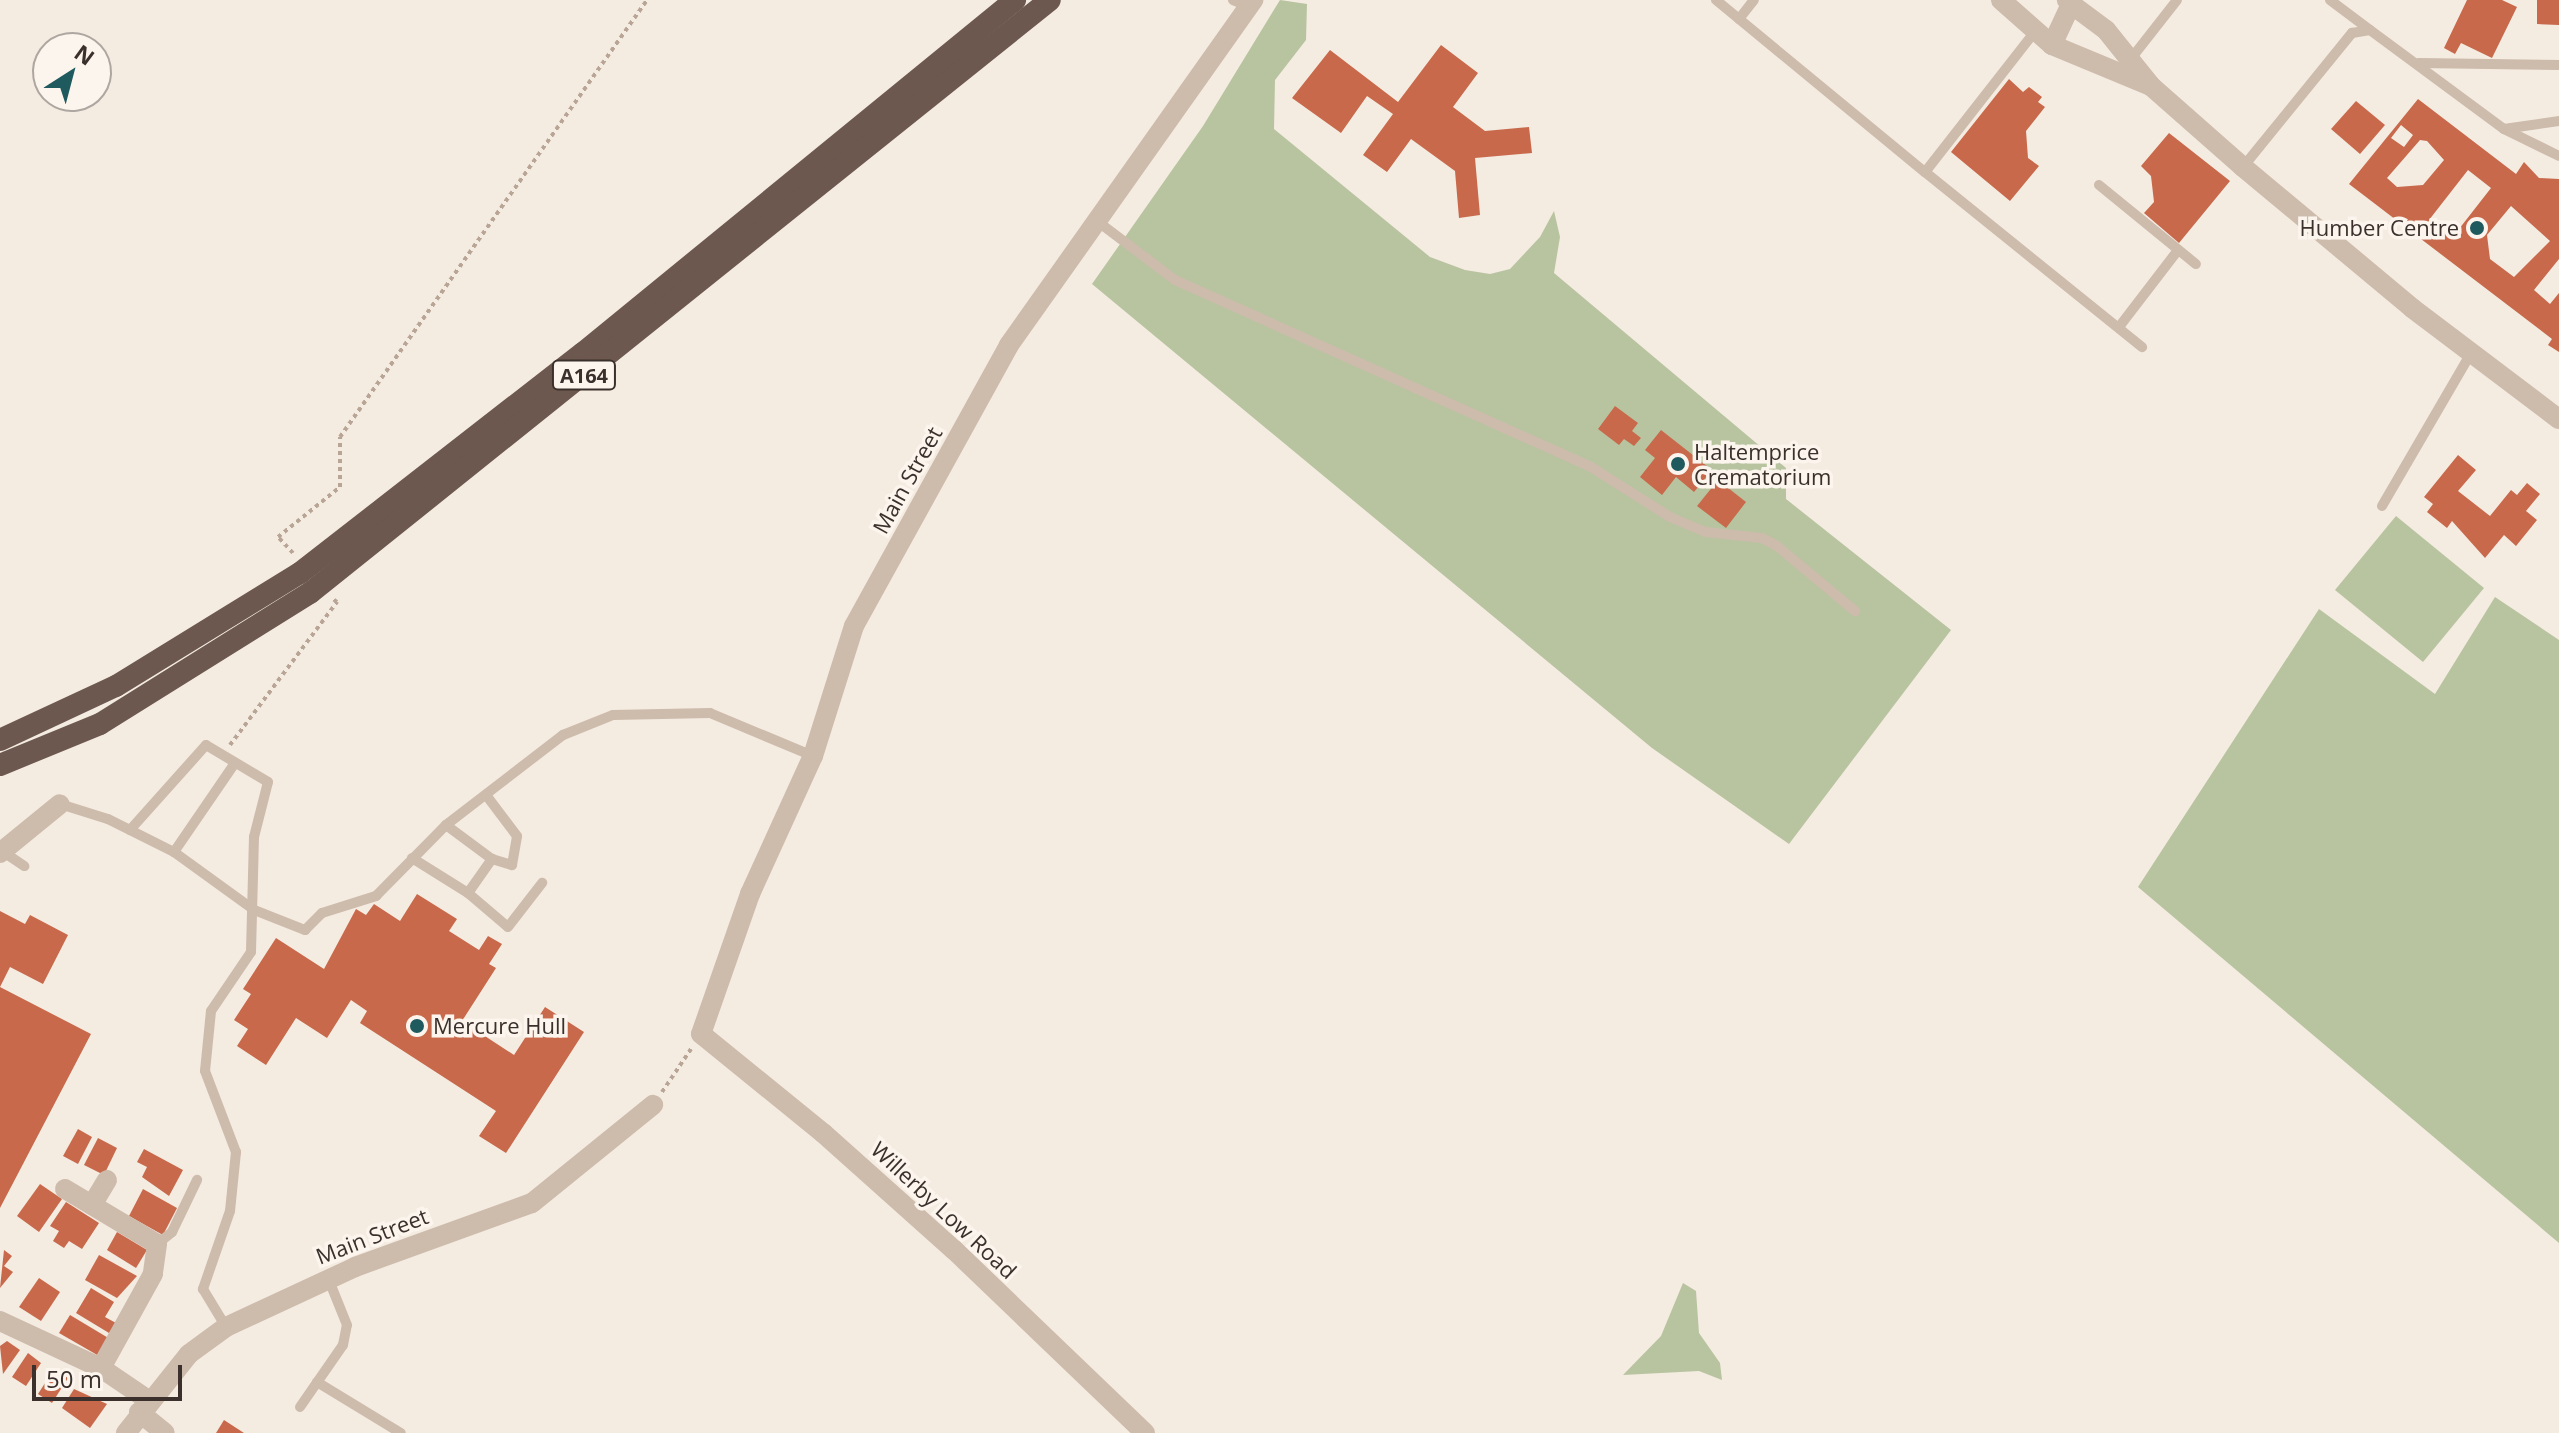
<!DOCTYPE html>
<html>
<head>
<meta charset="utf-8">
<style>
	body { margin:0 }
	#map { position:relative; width:2559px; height:1433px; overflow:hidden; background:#f4ebe1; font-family:"Open Sans",sans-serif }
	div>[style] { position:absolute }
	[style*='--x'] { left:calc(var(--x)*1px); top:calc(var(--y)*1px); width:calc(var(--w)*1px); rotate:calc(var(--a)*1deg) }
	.green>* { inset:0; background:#b8c4a0 }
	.building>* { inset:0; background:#c8694b }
	.path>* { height:4px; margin-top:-2px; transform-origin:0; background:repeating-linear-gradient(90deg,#b9a596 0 4px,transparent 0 8px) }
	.service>* { height:10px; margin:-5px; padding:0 5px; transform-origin:5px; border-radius:5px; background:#cdbbac }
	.minor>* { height:20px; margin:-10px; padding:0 10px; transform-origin:10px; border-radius:10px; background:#cdbbac }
	.trunk>* { height:22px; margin:-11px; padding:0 11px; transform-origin:11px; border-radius:11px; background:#6c584f }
	.dots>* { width:22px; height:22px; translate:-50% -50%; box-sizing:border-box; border:4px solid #fbf5ee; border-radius:50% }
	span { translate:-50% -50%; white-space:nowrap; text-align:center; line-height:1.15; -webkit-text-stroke:7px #fbf5ee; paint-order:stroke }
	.shield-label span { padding:2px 6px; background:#fbf5ee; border:2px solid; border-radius:6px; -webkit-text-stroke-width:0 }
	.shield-label { font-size:20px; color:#3b302b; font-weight:700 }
	.poi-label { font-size:22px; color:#3b302b }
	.right { translate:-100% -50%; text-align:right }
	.left { translate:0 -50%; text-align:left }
	.street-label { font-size:22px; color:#3b302b }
	.north { position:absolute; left:32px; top:32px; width:80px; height:80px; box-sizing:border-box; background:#fbf5ee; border:2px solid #aea6a0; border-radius:50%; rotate:36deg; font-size:22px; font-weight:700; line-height:32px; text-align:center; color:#3b302b }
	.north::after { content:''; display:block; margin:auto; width:28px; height:36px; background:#1f5a5e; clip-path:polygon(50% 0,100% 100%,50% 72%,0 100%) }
	.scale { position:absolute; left:32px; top:1365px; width:150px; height:36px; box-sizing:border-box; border:4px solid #3b302b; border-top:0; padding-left:10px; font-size:24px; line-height:28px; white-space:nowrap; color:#3b302b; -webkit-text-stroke:6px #fbf5ee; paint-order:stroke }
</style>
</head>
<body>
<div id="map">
	<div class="green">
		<i style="clip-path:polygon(1280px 0,1307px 4px,1306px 40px,1275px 80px,1274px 129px,1430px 257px,1465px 270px,1490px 274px,1510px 269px,1540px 237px,1554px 211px,1560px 237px,1554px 273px,1786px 468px,1786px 499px,1951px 630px,1789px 844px,1652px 748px,1092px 284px,1203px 126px)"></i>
		<i style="clip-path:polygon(2396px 516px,2484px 588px,2423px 662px,2335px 590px)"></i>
		<i style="clip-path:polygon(2495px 597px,2559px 640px,2559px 1243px,2138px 887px,2319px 609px,2435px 694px)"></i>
		<i style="clip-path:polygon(1683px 1283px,1696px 1291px,1699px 1333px,1720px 1363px,1722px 1380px,1699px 1371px,1623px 1375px,1661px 1336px)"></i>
	</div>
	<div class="building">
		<i style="clip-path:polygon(2467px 0,2502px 0,2517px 7px,2492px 58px,2461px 43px,2455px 54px,2444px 48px)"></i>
		<i style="clip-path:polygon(2537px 0,2559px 0,2559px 25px,2537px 24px)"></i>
		<i style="clip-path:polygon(1441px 45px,1478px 73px,1453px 107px,1485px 131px,1529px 127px,1532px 153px,1475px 158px,1480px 215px,1459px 218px,1455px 171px,1411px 139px,1387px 172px,1363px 155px,1393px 114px,1367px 96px,1341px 133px,1292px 98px,1330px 50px,1398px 102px)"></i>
		<i style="clip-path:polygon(2009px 79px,2023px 92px,2029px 87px,2042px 97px,2038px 102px,2045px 107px,2026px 131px,2028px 158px,2039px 166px,2010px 201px,1951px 152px)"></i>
		<i style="clip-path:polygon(evenodd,2418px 99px,2516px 174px,2524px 162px,2539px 178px,2559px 179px,2559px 259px,2534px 290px,2550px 304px,2559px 293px,2559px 352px,2548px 345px,2552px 339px,2349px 184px,2418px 99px,2401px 125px,2413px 135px,2404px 147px,2391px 138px,2401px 125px,2418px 99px,2420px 140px,2427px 141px,2444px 160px,2423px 185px,2397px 187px,2387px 178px,2420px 140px,2418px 99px,2468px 170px,2491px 188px,2452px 238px,2429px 220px,2468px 170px,2418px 99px,2511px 206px,2550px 241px,2514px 277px,2490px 259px,2487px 235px,2511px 206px)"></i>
		<i style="clip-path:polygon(2356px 101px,2385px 125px,2360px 154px,2331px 129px)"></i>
		<i style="clip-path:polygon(2169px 133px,2230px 181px,2179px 243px,2144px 213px,2154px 202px,2151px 176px,2141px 166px)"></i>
		<i style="clip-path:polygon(1615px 406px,1638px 423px,1632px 431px,1641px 438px,1634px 446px,1624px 439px,1619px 445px,1598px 429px)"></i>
		<i style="clip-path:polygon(1661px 430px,1712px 470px,1694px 492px,1676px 477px,1662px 495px,1640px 477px,1655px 458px,1645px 450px)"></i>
		<i style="clip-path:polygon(2458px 455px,2476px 470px,2458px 491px,2490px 516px,2511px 490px,2517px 495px,2527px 483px,2540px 494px,2526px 511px,2537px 520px,2516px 546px,2504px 535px,2485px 558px,2452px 521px,2447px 528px,2427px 512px,2433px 504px,2424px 497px)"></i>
		<i style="clip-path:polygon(1718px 480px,1746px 502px,1726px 528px,1697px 506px)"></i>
		<i style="clip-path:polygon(417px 894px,457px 919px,449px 931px,479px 950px,488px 936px,502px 944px,489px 964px,496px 968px,462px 1021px,514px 1055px,545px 1007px,584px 1032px,506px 1153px,479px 1136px,496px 1111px,360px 1023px,367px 1011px,351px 1000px,327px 1038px,296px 1018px,266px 1065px,237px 1046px,248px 1029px,234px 1020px,251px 994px,243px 989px,276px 938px,324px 969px,356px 909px,366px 915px,374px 904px,400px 921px)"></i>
		<i style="clip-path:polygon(0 911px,25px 924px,30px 915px,68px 935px,43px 984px,10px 967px,0 987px,91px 1034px,0 1208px)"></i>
		<i style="clip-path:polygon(78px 1129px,92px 1137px,78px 1164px,63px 1156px)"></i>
		<i style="clip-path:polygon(98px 1138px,117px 1148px,104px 1175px,84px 1165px)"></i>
		<i style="clip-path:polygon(144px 1149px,183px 1170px,169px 1196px,142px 1177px,147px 1167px,137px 1162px)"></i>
		<i style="clip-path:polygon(40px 1184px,62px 1199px,39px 1232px,17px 1216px)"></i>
		<i style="clip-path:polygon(143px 1189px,177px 1208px,163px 1235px,129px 1216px)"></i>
		<i style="clip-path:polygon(66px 1202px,99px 1223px,82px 1249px,69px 1241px,64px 1248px,53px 1241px,59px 1231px,50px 1226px)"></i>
		<i style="clip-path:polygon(117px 1232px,147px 1250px,136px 1268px,107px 1250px)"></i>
		<i style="clip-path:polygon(4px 1250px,12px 1256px,4px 1266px,13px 1272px,0 1288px)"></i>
		<i style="clip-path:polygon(99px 1255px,137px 1276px,117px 1298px,85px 1280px)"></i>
		<i style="clip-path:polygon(39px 1278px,60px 1292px,41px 1321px,19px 1307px)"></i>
		<i style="clip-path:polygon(91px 1288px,114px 1302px,105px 1317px,116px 1323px,109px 1333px,76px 1313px)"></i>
		<i style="clip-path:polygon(70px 1315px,110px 1339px,99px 1356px,59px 1333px)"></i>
		<i style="clip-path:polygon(7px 1341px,20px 1350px,3px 1374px,0 1346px)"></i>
		<i style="clip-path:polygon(28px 1353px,41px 1363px,26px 1386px,12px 1377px)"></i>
		<i style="clip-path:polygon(54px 1369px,68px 1378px,52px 1403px,38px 1394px)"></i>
		<i style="clip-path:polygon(74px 1389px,107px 1404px,90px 1428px,62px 1408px)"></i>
		<i style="clip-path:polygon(224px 1420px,244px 1433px,216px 1433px)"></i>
	</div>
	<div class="path">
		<i style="--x:293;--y:553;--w:22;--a:-133"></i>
		<i style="--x:278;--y:537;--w:80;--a:-38.9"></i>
		<i style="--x:340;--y:487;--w:50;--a:-90"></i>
		<i style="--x:340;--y:437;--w:534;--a:-54.91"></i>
		<i style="--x:230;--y:745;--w:179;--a:-53.2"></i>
		<i style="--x:337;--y:602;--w:5;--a:-143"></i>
		<i style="--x:662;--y:1092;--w:52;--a:-56"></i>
	</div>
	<div class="service">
		<i style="--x:1233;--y:0;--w:16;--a:22"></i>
		<i style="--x:1716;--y:0;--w:271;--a:39.5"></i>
		<i style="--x:2330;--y:0;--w:50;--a:36.9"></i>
		<i style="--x:1739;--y:19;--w:24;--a:-52"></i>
		<i style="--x:2033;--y:34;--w:175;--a:128"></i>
		<i style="--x:1925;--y:172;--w:279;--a:38.9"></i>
		<i style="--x:2130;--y:60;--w:76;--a:-51.9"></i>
		<i style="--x:2419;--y:63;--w:140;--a:0.8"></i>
		<i style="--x:2504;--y:129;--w:56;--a:-8.3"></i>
		<i style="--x:2243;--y:167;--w:173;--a:-50.9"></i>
		<i style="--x:2352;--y:33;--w:18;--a:-9"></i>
		<i style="--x:2370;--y:30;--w:167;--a:36.5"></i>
		<i style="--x:2504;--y:129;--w:61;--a:26.1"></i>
		<i style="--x:2099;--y:185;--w:125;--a:39.2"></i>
		<i style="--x:1097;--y:221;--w:98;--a:37.1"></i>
		<i style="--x:1175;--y:280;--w:456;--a:24.2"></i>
		<i style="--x:1591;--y:467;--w:93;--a:32.3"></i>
		<i style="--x:1670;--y:517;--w:39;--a:23"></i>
		<i style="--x:1706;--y:532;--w:56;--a:6.1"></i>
		<i style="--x:1762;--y:538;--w:17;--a:28"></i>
		<i style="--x:1777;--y:546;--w:102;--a:39.8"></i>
		<i style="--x:2119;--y:327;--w:97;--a:-52.5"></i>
		<i style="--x:2382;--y:506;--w:177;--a:-59.8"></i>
		<i style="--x:60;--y:804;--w:50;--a:17.4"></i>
		<i style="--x:108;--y:819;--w:74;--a:26.6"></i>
		<i style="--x:174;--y:852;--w:99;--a:35.9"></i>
		<i style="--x:254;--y:910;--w:55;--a:21.4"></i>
		<i style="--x:305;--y:930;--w:24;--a:-45"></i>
		<i style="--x:322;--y:913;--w:57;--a:-17.5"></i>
		<i style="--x:376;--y:896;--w:100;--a:-45.4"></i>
		<i style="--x:446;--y:825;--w:148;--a:-37.6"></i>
		<i style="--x:563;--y:735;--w:54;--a:-21.8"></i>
		<i style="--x:613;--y:715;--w:97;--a:-1.2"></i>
		<i style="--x:710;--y:713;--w:112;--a:22.7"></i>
		<i style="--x:446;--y:825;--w:57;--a:36.5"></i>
		<i style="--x:492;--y:859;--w:21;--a:17"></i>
		<i style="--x:512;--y:865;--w:29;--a:-80"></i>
		<i style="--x:517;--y:836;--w:51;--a:-127.1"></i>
		<i style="--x:130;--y:830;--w:114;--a:-48.2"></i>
		<i style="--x:206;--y:745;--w:72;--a:30.8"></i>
		<i style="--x:268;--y:782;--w:57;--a:104.3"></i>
		<i style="--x:254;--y:837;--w:115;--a:91.5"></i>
		<i style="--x:251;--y:952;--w:71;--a:124.1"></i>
		<i style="--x:211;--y:1011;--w:60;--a:95.7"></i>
		<i style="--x:205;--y:1071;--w:87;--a:69.1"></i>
		<i style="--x:236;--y:1152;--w:59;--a:95.8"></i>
		<i style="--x:230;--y:1211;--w:83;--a:109.1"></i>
		<i style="--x:203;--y:1289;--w:44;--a:58.8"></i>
		<i style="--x:2;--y:851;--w:27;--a:34"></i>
		<i style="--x:174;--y:852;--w:108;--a:-55.6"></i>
		<i style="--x:412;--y:858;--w:66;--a:32"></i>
		<i style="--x:468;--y:893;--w:52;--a:40.4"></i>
		<i style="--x:508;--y:927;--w:56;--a:-52.3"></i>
		<i style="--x:468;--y:893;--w:42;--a:-54.8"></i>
		<i style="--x:156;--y:1245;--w:21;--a:-39"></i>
		<i style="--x:172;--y:1232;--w:58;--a:-64.3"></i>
		<i style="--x:317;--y:1382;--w:98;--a:31.3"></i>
		<i style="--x:300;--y:1407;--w:75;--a:-55.3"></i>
		<i style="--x:343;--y:1345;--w:20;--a:-79"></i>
		<i style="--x:347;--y:1325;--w:51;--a:-112"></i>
	</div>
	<div class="minor">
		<i style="--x:2001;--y:0;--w:68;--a:41.4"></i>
		<i style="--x:2052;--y:45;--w:45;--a:-65.1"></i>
		<i style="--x:2071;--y:4;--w:6;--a:-135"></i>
		<i style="--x:2071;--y:4;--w:44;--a:36.6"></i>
		<i style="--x:2106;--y:30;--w:72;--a:51.2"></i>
		<i style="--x:2151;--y:86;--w:123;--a:41.4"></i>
		<i style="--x:2243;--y:167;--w:220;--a:39.8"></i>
		<i style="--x:2412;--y:308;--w:184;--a:37.1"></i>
		<i style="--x:2052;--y:45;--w:107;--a:22.5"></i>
		<i style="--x:0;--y:853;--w:77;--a:-39.2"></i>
		<i style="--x:65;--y:1189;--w:107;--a:30.9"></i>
		<i style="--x:157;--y:1244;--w:30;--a:98"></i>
		<i style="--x:153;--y:1274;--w:107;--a:119"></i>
		<i style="--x:92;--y:1205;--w:29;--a:-59"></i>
		<i style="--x:0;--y:1321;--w:111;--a:25"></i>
		<i style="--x:101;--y:1368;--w:57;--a:34.2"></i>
		<i style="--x:139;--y:1412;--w:33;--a:39"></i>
		<i style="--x:126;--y:1433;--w:101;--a:-51.4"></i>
		<i style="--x:189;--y:1354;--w:46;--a:-36.1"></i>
		<i style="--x:226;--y:1327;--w:142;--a:-24.9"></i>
		<i style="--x:355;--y:1267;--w:188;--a:-19.9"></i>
		<i style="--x:532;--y:1203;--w:156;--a:-39"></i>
		<i style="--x:1145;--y:1433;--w:265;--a:-136.2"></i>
		<i style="--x:954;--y:1250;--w:176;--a:-138.2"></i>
		<i style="--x:823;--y:1133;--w:157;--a:-140.9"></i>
		<i style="--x:701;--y:1034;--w:148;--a:-70.7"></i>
		<i style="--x:750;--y:894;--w:152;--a:-65.5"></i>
		<i style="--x:813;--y:756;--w:136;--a:-72.5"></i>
		<i style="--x:854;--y:626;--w:321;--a:-61.1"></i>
		<i style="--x:1009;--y:345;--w:423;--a:-54.7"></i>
	</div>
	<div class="trunk">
		<i style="--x:0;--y:740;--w:128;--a:-25"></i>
		<i style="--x:116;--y:686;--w:216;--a:-31.6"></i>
		<i style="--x:300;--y:573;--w:358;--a:-37.9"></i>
		<i style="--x:583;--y:353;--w:558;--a:-39.25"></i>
		<i style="--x:0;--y:765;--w:108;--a:-22.3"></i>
		<i style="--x:100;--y:724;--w:248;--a:-32"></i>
		<i style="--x:310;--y:593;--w:948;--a:-38.71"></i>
	</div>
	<div class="dots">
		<i style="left:2477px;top:228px;background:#1f5a5e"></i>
		<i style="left:1678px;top:464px;background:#1f5a5e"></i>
		<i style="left:417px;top:1026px;background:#1f5a5e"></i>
	</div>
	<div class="shield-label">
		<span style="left:584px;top:375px">A164</span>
	</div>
	<div class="poi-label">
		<span class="right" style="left:2459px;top:228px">Humber Centre</span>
		<span class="left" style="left:1694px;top:464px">Haltemprice<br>Crematorium</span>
		<span class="left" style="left:433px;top:1026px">Mercure Hull</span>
	</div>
	<div class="street-label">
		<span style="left:907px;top:480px;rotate:-61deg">Main Street</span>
		<span style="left:944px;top:1210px;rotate:43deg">Willerby Low Road</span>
		<span style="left:372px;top:1236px;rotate:-21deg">Main Street</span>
	</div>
	<div class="north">N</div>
	<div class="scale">50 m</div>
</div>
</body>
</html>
